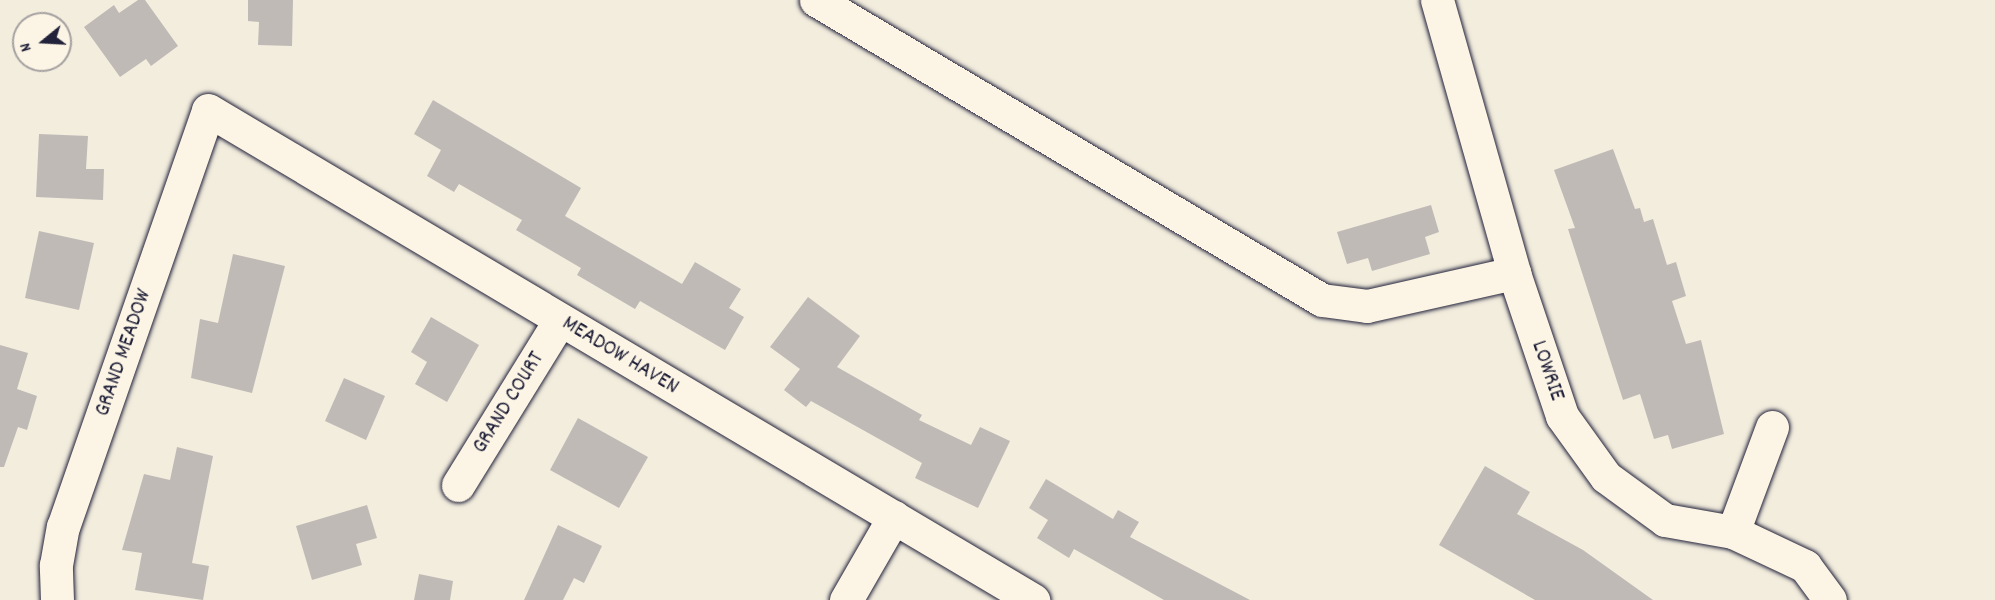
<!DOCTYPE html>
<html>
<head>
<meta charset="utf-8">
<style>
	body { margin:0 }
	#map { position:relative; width:1995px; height:600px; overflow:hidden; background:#f3edde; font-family:Dekko,sans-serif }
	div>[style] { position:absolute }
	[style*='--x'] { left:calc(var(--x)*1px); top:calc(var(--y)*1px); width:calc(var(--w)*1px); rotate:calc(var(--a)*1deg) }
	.building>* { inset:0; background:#bfbab6 }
	.roads { filter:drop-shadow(0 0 2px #22223b) drop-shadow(0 0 2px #22223b) }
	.minor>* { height:33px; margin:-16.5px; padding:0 16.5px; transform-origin:16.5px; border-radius:16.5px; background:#fcf5e5 }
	span { translate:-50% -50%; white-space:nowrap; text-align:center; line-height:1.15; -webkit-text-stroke:4.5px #fcf5e5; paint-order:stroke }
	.street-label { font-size:22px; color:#22223b }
	.north { position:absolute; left:12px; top:12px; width:60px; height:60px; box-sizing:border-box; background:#fcf5e5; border:2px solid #a5a1a1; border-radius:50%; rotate:252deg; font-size:16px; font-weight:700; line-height:24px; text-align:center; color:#22223b }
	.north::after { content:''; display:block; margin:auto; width:21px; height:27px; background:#22223b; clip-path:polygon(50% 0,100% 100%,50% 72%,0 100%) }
</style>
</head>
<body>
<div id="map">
	<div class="building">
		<i style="clip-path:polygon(138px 0,145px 0,178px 46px,151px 66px,146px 59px,120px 77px,84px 27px,114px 5px,119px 13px)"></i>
		<i style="clip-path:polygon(248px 0,293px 0,292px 46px,258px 45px,259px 22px,248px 21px)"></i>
		<i style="clip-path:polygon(433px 100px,581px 188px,565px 216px,682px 284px,695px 262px,741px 289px,729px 308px,744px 317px,725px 350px,640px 301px,635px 309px,577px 275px,581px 268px,516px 230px,522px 220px,459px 184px,454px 192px,427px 176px,441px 150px,414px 134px)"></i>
		<i style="clip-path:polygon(39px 134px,88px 136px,86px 169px,104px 169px,103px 200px,36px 197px)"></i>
		<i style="clip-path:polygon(1613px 149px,1635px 209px,1640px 208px,1644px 222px,1653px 219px,1667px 265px,1676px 262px,1686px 296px,1672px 301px,1686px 344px,1701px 340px,1724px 434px,1672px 449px,1668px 435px,1654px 439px,1640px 394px,1623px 400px,1568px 229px,1575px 228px,1554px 170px)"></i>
		<i style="clip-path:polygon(1431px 205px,1439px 232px,1425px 237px,1430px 254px,1372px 271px,1368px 258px,1347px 264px,1337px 232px)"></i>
		<i style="clip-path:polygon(39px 231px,94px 243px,79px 310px,25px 298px)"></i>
		<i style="clip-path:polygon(233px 254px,285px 266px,252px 393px,191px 378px,200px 319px,218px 323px)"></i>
		<i style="clip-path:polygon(808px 297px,860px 336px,837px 367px,922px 415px,919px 420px,971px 445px,980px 427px,1010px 441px,978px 508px,915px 478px,922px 463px,811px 401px,806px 407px,784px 390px,800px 369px,770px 347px)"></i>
		<i style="clip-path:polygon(431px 317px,479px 345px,447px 402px,415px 384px,427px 362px,411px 352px)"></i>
		<i style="clip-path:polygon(0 345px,28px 353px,17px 389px,37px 396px,27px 430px,18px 427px,4px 467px,0 467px)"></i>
		<i style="clip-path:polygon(344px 378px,385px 396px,366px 440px,325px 421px)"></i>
		<i style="clip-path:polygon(578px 418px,648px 457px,619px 508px,550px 470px)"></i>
		<i style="clip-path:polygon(177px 447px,213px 456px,192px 563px,209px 566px,203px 600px,135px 590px,142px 553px,122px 550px,144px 474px,170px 480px)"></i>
		<i style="clip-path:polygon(1485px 466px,1530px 492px,1517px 514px,1583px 550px,1653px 600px,1535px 600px,1439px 545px)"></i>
		<i style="clip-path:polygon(1046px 479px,1113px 519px,1118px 510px,1139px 522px,1130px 537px,1250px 600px,1164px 600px,1074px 549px,1069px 558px,1037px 538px,1048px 520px,1029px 508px)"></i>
		<i style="clip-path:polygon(367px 505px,377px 538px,356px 544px,362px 565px,312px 580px,296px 526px)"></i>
		<i style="clip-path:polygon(558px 525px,602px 546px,584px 583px,574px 578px,563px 600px,524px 600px)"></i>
		<i style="clip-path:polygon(419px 574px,453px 581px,450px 600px,414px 600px)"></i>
	</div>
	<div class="roads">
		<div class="minor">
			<i style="--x:816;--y:0;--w:588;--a:30.66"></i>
			<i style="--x:1322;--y:300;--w:45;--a:7.6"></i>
			<i style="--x:1367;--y:306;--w:151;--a:-12.7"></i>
			<i style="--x:1437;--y:0;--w:284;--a:74.2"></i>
			<i style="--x:1514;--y:273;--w:151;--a:71.4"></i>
			<i style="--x:1562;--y:416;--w:75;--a:54.2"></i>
			<i style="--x:1606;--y:477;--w:73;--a:36.1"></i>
			<i style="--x:1665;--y:520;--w:69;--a:10"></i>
			<i style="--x:1733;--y:532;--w:80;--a:25.3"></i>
			<i style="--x:1805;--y:566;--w:42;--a:53.7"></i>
			<i style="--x:458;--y:485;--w:194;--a:-58.3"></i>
			<i style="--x:1733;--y:532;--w:112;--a:-69.6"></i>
			<i style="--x:57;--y:600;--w:35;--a:-92"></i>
			<i style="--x:56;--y:565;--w:39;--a:-80"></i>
			<i style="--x:63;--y:527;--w:441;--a:-70.8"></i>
			<i style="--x:208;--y:110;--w:960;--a:30.71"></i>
			<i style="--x:846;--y:600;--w:96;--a:-60"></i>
		</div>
	</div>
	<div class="street-label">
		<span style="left:124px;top:353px;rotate:-71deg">GRAND MEADOW</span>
		<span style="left:620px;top:356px;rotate:31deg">MEADOW HAVEN</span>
		<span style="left:1547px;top:371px;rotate:71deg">LOWRIE</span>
		<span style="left:509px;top:403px;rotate:-58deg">GRAND COURT</span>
	</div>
	<div class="north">N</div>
</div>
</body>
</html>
